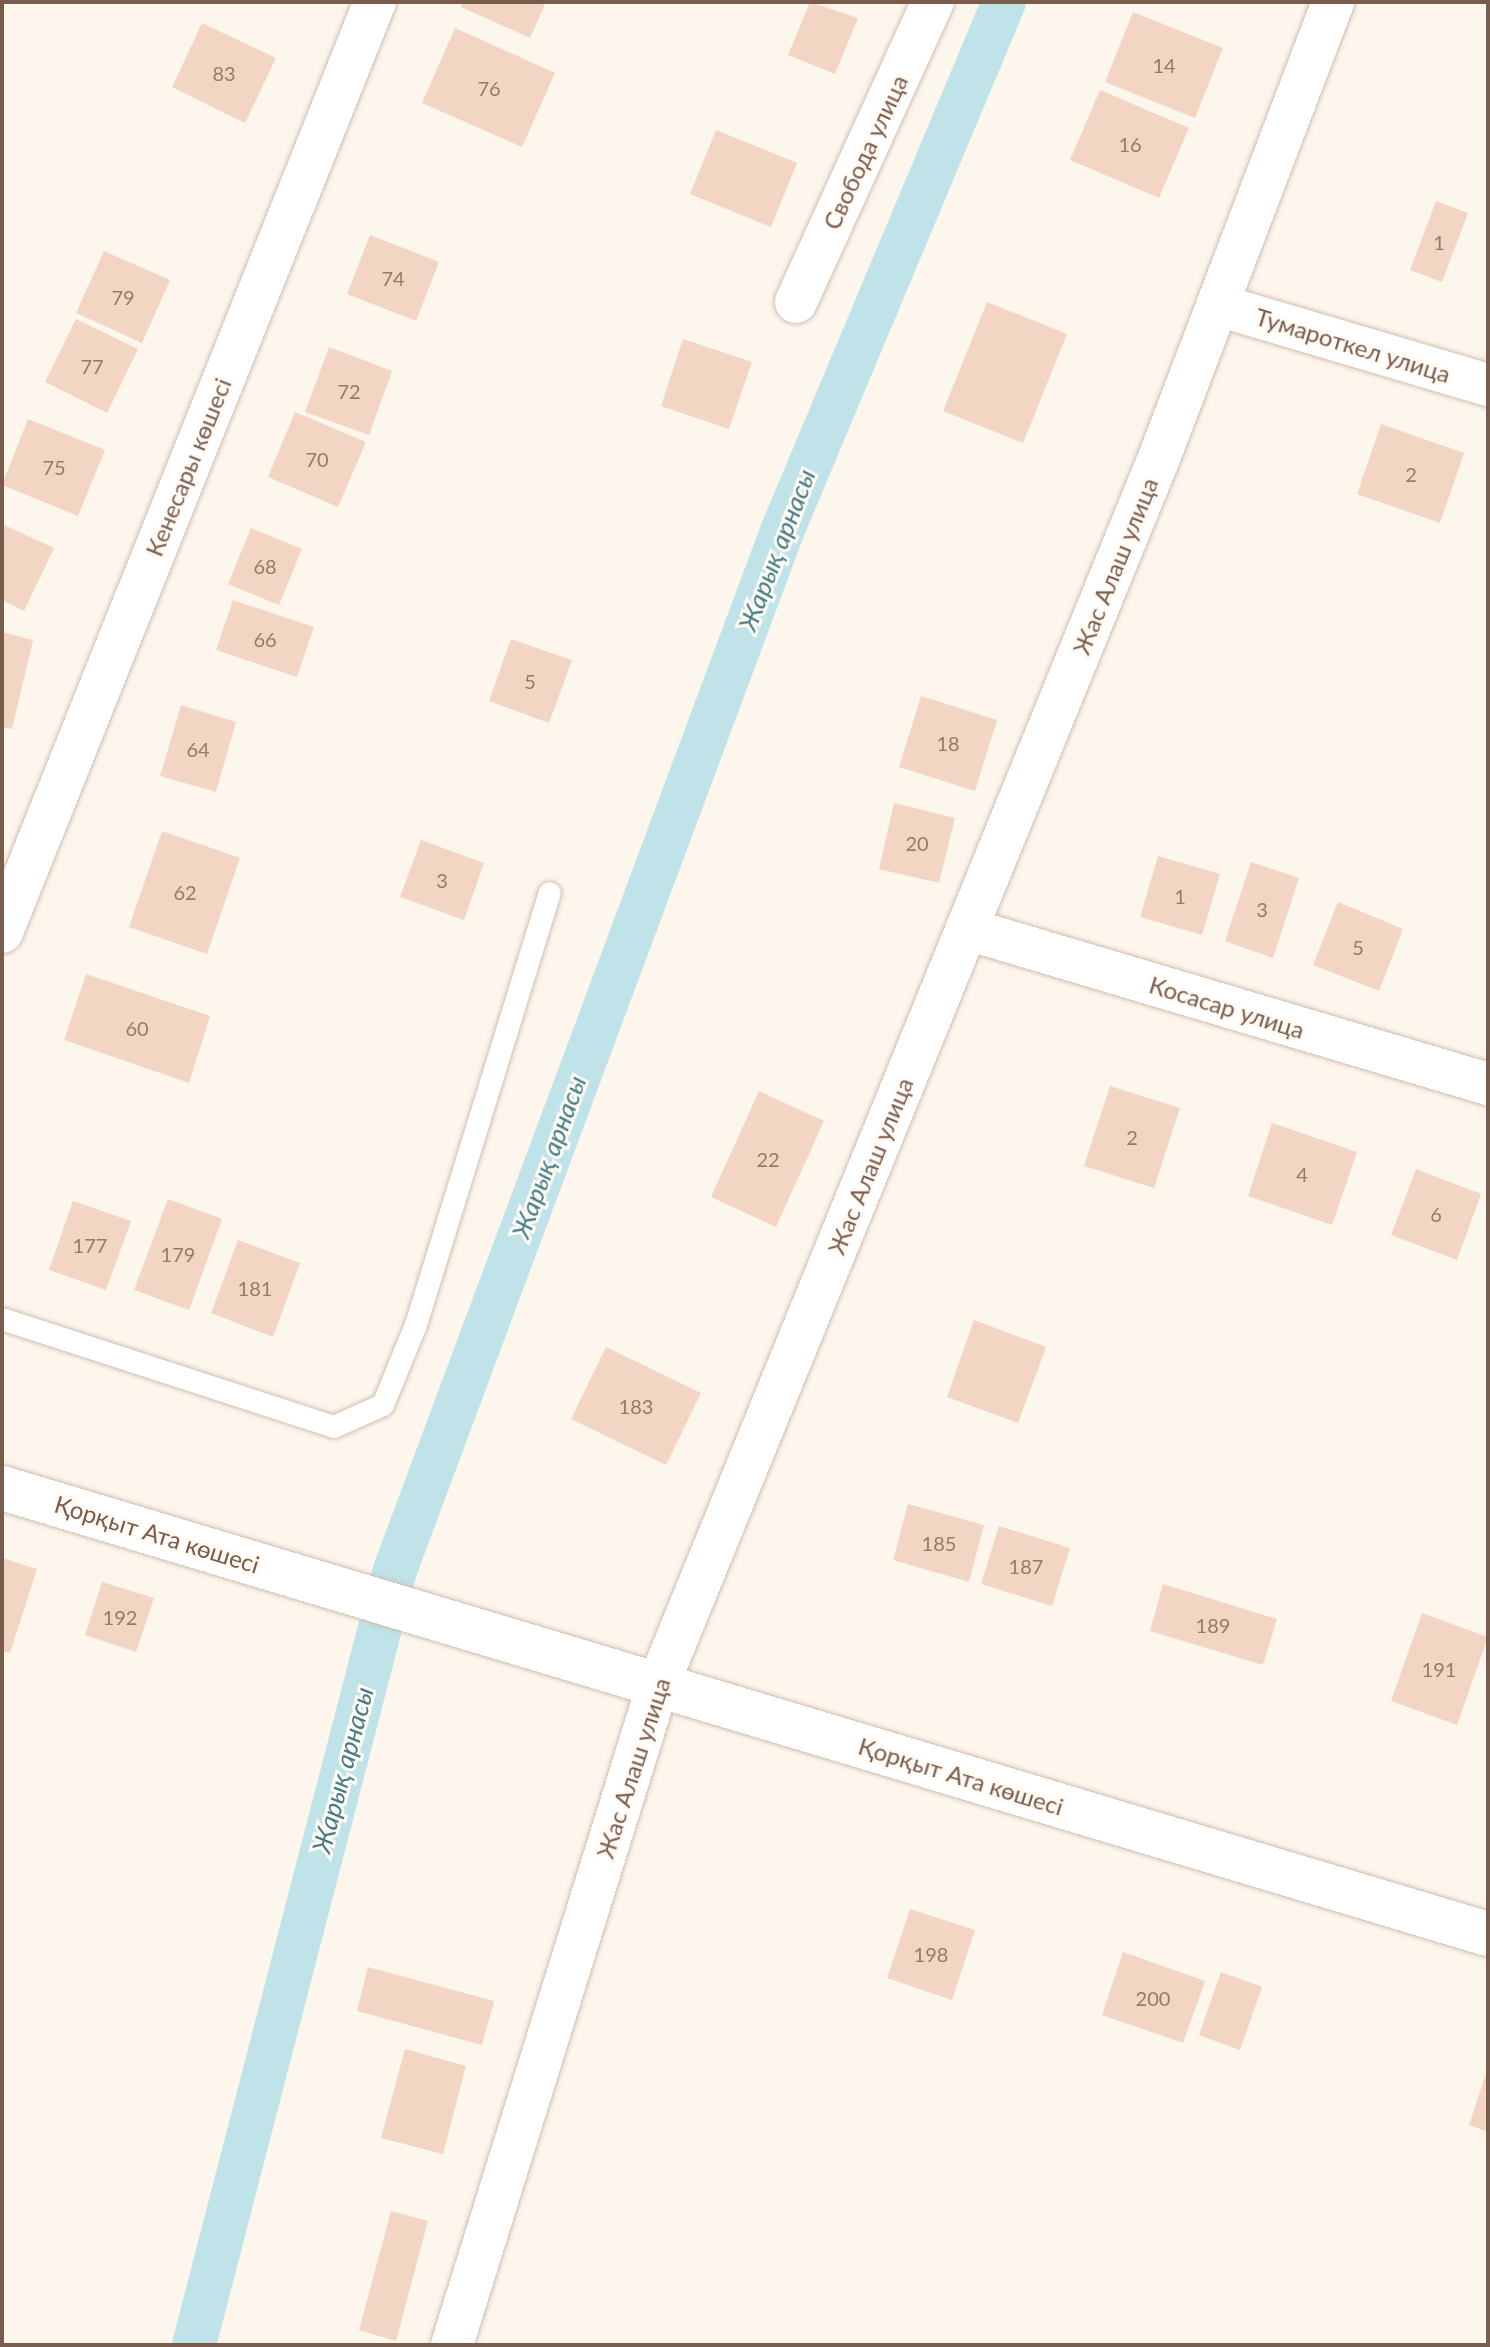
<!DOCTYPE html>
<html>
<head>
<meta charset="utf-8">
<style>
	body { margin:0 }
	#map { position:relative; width:1490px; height:2347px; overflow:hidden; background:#fdf6ec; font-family:Lato,sans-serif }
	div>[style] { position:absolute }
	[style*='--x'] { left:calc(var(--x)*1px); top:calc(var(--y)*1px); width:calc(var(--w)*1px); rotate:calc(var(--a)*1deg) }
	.canal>* { height:44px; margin:-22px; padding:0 22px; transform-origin:22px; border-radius:22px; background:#bfe3e8 }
	.building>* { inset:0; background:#f3d5c3 }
	.roads { filter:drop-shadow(0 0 2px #d1beb0) drop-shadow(0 0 2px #d1beb0) }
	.lane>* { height:22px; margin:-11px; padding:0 11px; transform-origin:11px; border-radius:11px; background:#fff }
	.street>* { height:42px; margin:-21px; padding:0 21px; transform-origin:21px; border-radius:21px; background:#fff }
	.secondary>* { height:44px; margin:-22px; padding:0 22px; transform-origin:22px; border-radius:22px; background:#fff }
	span { translate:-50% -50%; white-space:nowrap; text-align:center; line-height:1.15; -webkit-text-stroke:6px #fffaf3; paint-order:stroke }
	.number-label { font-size:20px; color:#987a6a }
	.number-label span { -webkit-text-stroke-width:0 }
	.street-label { font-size:24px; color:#7a5c4d }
	.water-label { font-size:26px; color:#437c86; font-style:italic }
	.frame { position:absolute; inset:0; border:4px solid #7a5c4d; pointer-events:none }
</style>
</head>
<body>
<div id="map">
	<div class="canal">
		<i style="--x:194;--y:2345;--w:801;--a:-75.46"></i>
		<i style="--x:395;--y:1570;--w:1111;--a:-69.56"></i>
		<i style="--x:783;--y:529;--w:571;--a:-67.25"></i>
	</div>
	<div class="building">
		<i style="clip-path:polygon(463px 2px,546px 2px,530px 38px,461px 7px)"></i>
		<i style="clip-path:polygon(810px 2px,858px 18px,835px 74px,788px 55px)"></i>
		<i style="clip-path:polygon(1133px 12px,1223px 48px,1195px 118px,1105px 82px)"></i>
		<i style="clip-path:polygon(202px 23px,276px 58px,245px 123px,172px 87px)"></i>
		<i style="clip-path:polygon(455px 28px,555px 73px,522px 147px,422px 103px)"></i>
		<i style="clip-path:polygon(1100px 90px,1189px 128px,1159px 198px,1070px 160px)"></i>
		<i style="clip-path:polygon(716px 130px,797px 163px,771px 227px,690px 194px)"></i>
		<i style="clip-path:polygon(1436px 201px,1468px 213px,1442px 282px,1410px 270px)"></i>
		<i style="clip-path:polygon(370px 235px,439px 262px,416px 321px,347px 294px)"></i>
		<i style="clip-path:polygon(104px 251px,170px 280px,142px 343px,76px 313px)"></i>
		<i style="clip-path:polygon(987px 302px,1067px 334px,1023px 443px,943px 411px)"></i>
		<i style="clip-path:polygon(76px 319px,138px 349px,107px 413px,45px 382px)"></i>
		<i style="clip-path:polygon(683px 339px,752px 362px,729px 429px,661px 406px)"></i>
		<i style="clip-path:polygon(329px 347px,392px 371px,369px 435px,305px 412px)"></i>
		<i style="clip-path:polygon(295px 412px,366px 442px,338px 507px,268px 477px)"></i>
		<i style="clip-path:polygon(28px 419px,105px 450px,78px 516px,2px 485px)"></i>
		<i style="clip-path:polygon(1381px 424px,1464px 453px,1440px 523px,1357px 494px)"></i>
		<i style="clip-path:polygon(2px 524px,54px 548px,24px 611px,2px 600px)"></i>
		<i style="clip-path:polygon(251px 528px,302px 549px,279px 605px,228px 584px)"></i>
		<i style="clip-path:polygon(233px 600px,314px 627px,297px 677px,216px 650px)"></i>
		<i style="clip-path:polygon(2px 632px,33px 640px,12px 729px,2px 727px)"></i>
		<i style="clip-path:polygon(511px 639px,572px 660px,549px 723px,489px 701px)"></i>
		<i style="clip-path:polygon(921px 696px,997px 720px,975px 791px,899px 767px)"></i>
		<i style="clip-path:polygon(181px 705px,236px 722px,216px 792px,160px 776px)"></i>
		<i style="clip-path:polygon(894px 803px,955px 818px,939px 883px,879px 869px)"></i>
		<i style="clip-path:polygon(162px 831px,240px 858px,207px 954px,129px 927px)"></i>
		<i style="clip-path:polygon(421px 840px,484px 863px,464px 920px,400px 897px)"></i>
		<i style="clip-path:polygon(1158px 856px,1220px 874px,1202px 935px,1140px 917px)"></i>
		<i style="clip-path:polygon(1251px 862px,1299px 878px,1273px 958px,1225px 941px)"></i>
		<i style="clip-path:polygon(1338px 902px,1403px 929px,1379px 991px,1313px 965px)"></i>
		<i style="clip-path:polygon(86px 974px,210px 1016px,189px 1083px,64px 1040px)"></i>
		<i style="clip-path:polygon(1110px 1086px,1180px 1108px,1154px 1188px,1084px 1166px)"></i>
		<i style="clip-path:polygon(759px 1091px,824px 1121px,776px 1227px,711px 1197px)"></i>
		<i style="clip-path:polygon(1272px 1123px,1357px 1152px,1332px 1225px,1248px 1196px)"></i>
		<i style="clip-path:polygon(1416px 1169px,1481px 1194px,1457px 1260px,1391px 1235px)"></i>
		<i style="clip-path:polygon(168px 1199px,222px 1219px,189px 1310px,134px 1290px)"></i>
		<i style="clip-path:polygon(73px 1201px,131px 1221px,106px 1290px,49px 1270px)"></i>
		<i style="clip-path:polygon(238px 1240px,300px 1263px,273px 1337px,211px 1313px)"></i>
		<i style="clip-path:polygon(974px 1320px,1046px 1347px,1018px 1423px,947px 1397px)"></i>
		<i style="clip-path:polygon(606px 1347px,701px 1393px,666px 1465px,571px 1419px)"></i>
		<i style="clip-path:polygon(908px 1504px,984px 1525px,969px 1582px,893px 1560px)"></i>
		<i style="clip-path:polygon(999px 1526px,1070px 1548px,1052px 1606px,981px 1584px)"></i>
		<i style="clip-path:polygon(2px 1558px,37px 1569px,10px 1653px,2px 1651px)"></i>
		<i style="clip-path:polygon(102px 1582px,154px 1598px,136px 1652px,85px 1635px)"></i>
		<i style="clip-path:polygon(1163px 1584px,1277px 1619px,1263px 1665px,1150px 1631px)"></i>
		<i style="clip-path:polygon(1422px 1613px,1488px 1637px,1457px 1725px,1391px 1701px)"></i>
		<i style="clip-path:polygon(910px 1909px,975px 1930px,952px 2000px,887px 1978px)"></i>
		<i style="clip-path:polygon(1123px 1952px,1205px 1981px,1183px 2043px,1102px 2015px)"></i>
		<i style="clip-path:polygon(368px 1967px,494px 2001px,482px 2045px,357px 2011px)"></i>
		<i style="clip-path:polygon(1221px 1972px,1262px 1987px,1240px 2050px,1199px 2035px)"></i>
		<i style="clip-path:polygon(405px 2049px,466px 2066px,443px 2154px,381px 2138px)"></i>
		<i style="clip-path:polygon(1487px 2070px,1488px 2070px,1488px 2132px,1469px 2125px)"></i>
		<i style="clip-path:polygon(391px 2211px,428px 2221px,396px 2341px,359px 2330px)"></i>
	</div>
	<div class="roads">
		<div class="lane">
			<i style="--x:2;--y:1319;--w:349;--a:18"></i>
			<i style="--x:334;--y:1427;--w:54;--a:-24.2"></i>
			<i style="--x:383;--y:1405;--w:87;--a:-67.6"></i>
			<i style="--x:416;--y:1325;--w:452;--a:-72.8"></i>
		</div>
		<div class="street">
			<i style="--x:796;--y:302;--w:330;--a:-65.5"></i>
			<i style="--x:1218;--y:305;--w:282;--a:16.5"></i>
			<i style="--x:967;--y:929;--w:544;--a:16.57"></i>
			<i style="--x:2;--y:932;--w:1002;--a:-68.15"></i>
			<i style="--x:452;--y:2345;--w:691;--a:-72.67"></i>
			<i style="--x:658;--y:1685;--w:1325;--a:-67.79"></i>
			<i style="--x:1159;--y:458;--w:488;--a:-69.1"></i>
		</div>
		<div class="secondary">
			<i style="--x:2;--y:1488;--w:1551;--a:16.71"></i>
		</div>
	</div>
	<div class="number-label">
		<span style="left:1164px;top:65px">14</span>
		<span style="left:224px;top:73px">83</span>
		<span style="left:489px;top:88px">76</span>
		<span style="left:1130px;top:144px">16</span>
		<span style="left:1439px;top:242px">1</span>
		<span style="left:393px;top:278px">74</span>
		<span style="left:123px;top:297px">79</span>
		<span style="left:92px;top:366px">77</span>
		<span style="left:349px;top:391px">72</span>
		<span style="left:317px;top:459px">70</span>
		<span style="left:54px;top:467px">75</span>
		<span style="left:1411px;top:474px">2</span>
		<span style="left:265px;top:566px">68</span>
		<span style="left:265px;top:639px">66</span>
		<span style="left:530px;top:681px">5</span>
		<span style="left:948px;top:743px">18</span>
		<span style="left:198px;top:749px">64</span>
		<span style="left:917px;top:843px">20</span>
		<span style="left:442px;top:880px">3</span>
		<span style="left:185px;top:892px">62</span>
		<span style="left:1180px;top:896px">1</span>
		<span style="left:1262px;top:909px">3</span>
		<span style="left:1358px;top:947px">5</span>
		<span style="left:137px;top:1028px">60</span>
		<span style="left:1132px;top:1137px">2</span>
		<span style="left:768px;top:1159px">22</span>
		<span style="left:1302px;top:1174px">4</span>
		<span style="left:1436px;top:1214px">6</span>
		<span style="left:90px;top:1245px">177</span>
		<span style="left:178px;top:1254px">179</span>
		<span style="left:255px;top:1288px">181</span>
		<span style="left:636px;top:1406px">183</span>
		<span style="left:939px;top:1543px">185</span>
		<span style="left:1026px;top:1566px">187</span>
		<span style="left:120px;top:1617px">192</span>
		<span style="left:1213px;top:1625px">189</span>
		<span style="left:1439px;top:1669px">191</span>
		<span style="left:931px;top:1954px">198</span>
		<span style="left:1153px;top:1998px">200</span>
	</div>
	<div class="street-label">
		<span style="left:865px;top:152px;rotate:-65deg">Свобода улица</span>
		<span style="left:1353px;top:345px;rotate:17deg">Тумароткел улица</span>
		<span style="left:188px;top:467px;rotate:-68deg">Кенесары көшесі</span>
		<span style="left:1115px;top:566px;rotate:-68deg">Жас Алаш улица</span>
		<span style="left:1227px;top:1007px;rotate:17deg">Косасар улица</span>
		<span style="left:870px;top:1166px;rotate:-68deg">Жас Алаш улица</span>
		<span style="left:157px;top:1534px;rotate:17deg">Қорқыт Ата көшесі</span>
		<span style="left:633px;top:1768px;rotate:-72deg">Жас Алаш улица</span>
		<span style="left:961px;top:1776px;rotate:17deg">Қорқыт Ата көшесі</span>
	</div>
	<div class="water-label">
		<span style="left:777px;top:550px;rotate:-69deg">Жарық арнасы</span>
		<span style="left:549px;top:1157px;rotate:-70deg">Жарық арнасы</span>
		<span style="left:343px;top:1770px;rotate:-75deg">Жарық арнасы</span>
	</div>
	<div class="frame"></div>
</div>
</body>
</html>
